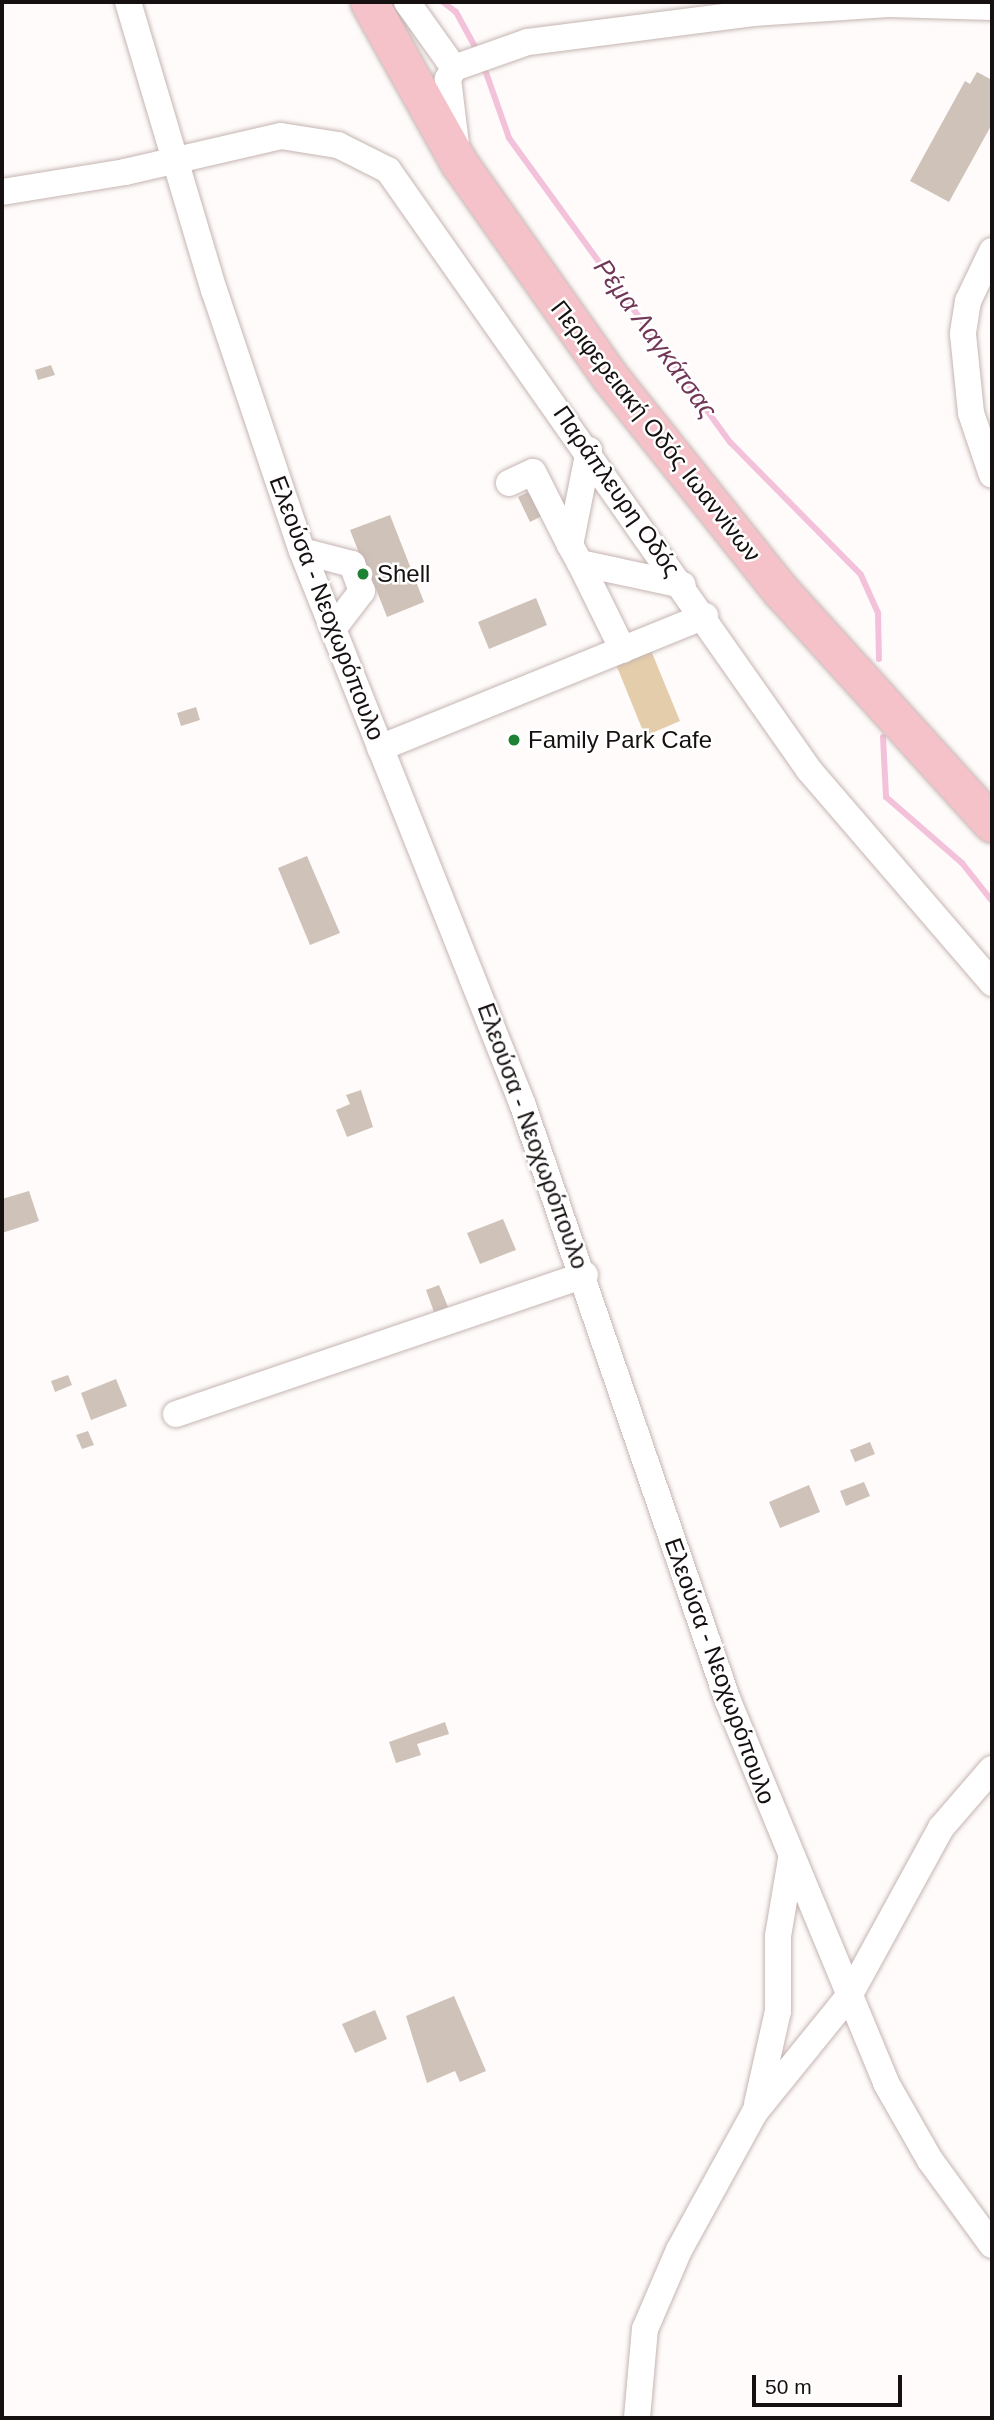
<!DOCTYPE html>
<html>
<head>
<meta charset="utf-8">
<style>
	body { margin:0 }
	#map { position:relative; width:994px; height:2420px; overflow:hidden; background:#fefbfa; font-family:Helvetica,sans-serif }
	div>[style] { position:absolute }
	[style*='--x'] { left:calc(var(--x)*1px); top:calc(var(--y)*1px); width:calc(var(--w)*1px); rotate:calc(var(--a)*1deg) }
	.green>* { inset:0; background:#e3cdab }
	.stream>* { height:6px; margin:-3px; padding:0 3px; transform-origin:3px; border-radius:3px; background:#f3c1da }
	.building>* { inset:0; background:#cfc2b9 }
	.roads { filter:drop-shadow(0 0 2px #c5b5b2) drop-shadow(0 0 2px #c5b5b2) }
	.minor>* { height:26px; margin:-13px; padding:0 13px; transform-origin:13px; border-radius:13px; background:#fff }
	.highway>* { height:37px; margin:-18.5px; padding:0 18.5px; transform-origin:18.5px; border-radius:18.5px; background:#f4c2c8 }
	.dots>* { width:19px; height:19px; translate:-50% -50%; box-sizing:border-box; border:4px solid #fff; border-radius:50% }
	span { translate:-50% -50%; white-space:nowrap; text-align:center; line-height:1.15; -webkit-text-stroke:5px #fff; paint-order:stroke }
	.street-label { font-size:24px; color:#161110 }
	.poi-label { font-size:24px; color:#161110 }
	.left { translate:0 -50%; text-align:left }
	.water-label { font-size:26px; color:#723657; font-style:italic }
	.frame { position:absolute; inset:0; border:4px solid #161110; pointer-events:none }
	.scale { position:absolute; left:752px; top:2375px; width:150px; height:32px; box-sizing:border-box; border:4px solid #161110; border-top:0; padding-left:9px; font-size:21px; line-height:24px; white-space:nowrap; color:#161110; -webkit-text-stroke:5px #fff; paint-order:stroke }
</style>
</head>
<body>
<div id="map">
	<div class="green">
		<i style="clip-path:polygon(650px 648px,680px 721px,645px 736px,615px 662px)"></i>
	</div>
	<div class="stream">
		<i style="--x:443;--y:2;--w:16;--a:38"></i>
		<i style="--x:456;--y:12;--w:48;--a:61.3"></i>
		<i style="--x:483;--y:64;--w:78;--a:70.6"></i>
		<i style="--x:509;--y:138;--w:377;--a:54"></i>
		<i style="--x:731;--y:443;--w:185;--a:45.4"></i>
		<i style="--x:861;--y:575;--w:42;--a:65.9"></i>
		<i style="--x:878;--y:613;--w:46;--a:88.8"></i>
		<i style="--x:883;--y:737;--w:60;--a:87.1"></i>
		<i style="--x:886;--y:797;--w:101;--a:41"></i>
		<i style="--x:962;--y:863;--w:48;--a:51.7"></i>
	</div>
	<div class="building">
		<i style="clip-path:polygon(977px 72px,992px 80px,992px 124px,949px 202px,910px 181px,965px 81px,970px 84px)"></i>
		<i style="clip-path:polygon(51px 365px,55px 375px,38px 380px,35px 370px)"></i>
		<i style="clip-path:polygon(536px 488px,548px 513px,530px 522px,518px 497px)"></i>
		<i style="clip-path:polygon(390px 515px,424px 602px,387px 617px,374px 584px,351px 593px,361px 558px,350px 530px)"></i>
		<i style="clip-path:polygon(536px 598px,547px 625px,489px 649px,478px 622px)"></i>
		<i style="clip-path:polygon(196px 707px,200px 720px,181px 726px,177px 713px)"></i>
		<i style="clip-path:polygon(307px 856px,340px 933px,310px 945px,278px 868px)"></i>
		<i style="clip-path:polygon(361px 1090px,373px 1127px,347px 1137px,336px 1110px,350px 1104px,346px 1095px)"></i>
		<i style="clip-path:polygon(29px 1191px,39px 1221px,2px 1233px,2px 1199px)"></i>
		<i style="clip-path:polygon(503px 1219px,516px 1250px,480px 1264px,467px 1233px)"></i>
		<i style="clip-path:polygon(439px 1285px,448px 1307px,434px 1312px,426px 1290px)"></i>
		<i style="clip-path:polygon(68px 1375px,72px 1385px,55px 1392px,51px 1381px)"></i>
		<i style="clip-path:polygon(116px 1379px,127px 1406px,91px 1420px,81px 1393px)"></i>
		<i style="clip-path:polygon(88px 1431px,94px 1445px,82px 1449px,76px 1435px)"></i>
		<i style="clip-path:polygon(870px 1442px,875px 1454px,855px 1462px,850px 1450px)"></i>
		<i style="clip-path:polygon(864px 1482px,870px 1496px,846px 1506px,840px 1491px)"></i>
		<i style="clip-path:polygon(809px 1485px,820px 1512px,780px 1528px,769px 1502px)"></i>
		<i style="clip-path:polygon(445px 1722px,449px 1734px,417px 1744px,421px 1755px,396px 1763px,389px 1742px)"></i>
		<i style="clip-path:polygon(454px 1996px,486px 2071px,460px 2082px,455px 2071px,427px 2083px,406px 2016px)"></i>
		<i style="clip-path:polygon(375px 2010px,387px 2039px,355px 2053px,342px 2024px)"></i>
	</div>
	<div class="roads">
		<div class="minor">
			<i style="--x:128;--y:2;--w:301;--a:73.4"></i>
			<i style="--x:214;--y:290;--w:275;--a:71.4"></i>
			<i style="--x:302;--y:551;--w:594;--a:68.27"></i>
			<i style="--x:522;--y:1103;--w:632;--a:70.99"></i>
			<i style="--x:728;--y:1701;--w:413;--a:67.5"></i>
			<i style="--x:886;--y:2083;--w:89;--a:60.3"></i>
			<i style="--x:930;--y:2160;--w:105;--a:53.9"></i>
			<i style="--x:407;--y:2;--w:81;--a:54.5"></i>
			<i style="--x:454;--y:68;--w:78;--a:-19.4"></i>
			<i style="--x:528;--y:42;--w:227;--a:-7.3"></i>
			<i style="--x:753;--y:13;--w:135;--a:-3.8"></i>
			<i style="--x:888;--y:4;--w:104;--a:1.7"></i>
			<i style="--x:454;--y:68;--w:13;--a:119"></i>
			<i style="--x:448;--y:79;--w:65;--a:83"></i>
			<i style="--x:2;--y:192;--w:125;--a:-9.2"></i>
			<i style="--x:125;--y:172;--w:160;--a:-13"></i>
			<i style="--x:281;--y:136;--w:58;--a:9"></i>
			<i style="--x:338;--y:145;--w:56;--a:26.6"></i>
			<i style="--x:388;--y:170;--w:733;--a:54.94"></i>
			<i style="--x:809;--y:770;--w:281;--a:49.3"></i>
			<i style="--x:992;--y:251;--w:55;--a:115.6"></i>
			<i style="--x:968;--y:301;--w:33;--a:99"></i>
			<i style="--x:963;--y:334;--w:79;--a:84.2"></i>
			<i style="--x:971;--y:413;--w:65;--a:71.3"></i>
			<i style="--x:589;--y:450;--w:97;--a:101.3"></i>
			<i style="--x:570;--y:545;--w:21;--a:61"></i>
			<i style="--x:580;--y:563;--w:105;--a:12.1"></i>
			<i style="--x:509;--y:483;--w:26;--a:-25"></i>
			<i style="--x:533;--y:472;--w:82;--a:63.1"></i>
			<i style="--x:302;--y:551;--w:52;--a:14.6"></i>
			<i style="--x:352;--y:564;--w:29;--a:70"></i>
			<i style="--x:362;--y:591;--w:48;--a:127.3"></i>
			<i style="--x:580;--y:563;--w:97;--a:63.7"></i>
			<i style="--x:380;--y:748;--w:351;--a:-22.1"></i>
			<i style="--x:176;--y:1414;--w:432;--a:-18.8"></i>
			<i style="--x:757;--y:2104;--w:95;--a:-77.3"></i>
			<i style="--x:778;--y:2011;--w:75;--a:-90"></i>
			<i style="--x:778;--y:1936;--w:78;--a:-80.4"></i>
			<i style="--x:637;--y:2418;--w:89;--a:-84.9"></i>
			<i style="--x:645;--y:2329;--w:86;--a:-66.7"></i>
			<i style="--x:679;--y:2250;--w:158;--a:-61.2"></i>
			<i style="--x:755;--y:2112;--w:149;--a:-51"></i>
			<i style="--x:849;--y:1996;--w:192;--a:-61.3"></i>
			<i style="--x:941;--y:1828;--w:78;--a:-49.2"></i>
		</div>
		<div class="highway">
			<i style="--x:369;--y:2;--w:184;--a:60.8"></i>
			<i style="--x:459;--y:163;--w:262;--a:54.8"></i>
			<i style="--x:610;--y:377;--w:274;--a:51.4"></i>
			<i style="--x:781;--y:591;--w:314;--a:47.8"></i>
		</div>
	</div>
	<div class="dots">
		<i style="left:363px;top:574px;background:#1f8135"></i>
		<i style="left:514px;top:740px;background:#1f8135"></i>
	</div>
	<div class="street-label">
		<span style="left:656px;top:431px;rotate:52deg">Περιφερειακή Οδός Ιωαννίνων</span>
		<span style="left:617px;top:491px;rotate:55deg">Παράπλευρη Οδός</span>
		<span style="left:327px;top:608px;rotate:69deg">Ελεούσα - Νεοχωρόπουλο</span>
		<span style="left:533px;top:1136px;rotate:70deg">Ελεούσα - Νεοχωρόπουλο</span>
		<span style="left:720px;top:1671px;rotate:70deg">Ελεούσα - Νεοχωρόπουλο</span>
	</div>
	<div class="poi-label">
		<span class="left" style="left:377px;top:574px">Shell</span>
		<span class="left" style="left:528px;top:740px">Family Park Cafe</span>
	</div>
	<div class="water-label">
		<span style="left:655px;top:339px;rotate:54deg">Ρέμα Λαγκάτσας</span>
	</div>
	<div class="frame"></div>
	<div class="scale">50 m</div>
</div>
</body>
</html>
